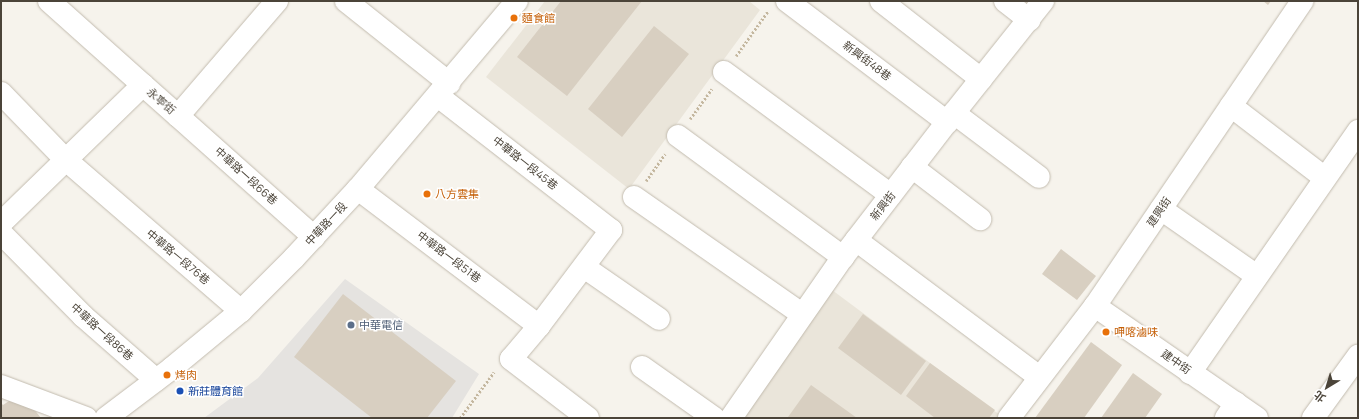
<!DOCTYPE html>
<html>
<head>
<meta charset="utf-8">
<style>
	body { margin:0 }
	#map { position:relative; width:1359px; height:419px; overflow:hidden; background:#f6f3ec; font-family:Manrope,"Noto Sans TC",sans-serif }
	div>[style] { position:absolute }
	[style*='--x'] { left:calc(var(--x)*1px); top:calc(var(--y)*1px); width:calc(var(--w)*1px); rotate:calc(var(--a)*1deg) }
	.residential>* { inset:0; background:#eae5da }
	.parking>* { inset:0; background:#e5e3e0 }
	.building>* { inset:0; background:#d8cfc1 }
	.path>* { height:2.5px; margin-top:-1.25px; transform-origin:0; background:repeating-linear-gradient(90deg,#c4b79f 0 2px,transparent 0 4px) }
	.roads { filter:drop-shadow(0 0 1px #c2bbae) drop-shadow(0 0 1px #c2bbae) }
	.minor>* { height:22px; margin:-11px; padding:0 11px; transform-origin:11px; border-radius:11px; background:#fff }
	.dots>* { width:11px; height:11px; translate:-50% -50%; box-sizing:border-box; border:2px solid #fff; border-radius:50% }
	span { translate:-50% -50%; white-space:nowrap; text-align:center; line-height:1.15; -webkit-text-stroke:3px #fff; paint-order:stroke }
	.food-label { font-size:11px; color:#c56008 }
	.left { translate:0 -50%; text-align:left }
	.street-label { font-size:11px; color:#4b4439 }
	.service-label { font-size:11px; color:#4e5e75 }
	.transit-label { font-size:11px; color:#164399 }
	.frame { position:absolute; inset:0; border:2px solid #4b4439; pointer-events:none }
	.north { position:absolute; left:1307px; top:367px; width:40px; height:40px; -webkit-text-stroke:3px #fff; paint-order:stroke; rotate:218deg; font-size:11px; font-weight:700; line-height:16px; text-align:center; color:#4b4439 }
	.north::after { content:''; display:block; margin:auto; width:14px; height:18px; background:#4b4439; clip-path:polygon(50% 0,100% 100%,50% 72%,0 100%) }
</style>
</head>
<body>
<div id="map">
	<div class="residential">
		<i style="clip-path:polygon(545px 1px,749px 1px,760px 10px,629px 189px,486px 77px)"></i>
		<i style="clip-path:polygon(832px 290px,1000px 415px,998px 418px,742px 418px)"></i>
	</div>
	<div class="parking">
		<i style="clip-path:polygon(345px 279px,479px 374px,452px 418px,204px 418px,258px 378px)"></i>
	</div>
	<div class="building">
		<i style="clip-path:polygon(561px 1px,642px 1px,567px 96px,517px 57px)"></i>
		<i style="clip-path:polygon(1263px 1px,1271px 1px,1268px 5px)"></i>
		<i style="clip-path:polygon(654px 26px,689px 54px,622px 137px,588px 109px)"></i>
		<i style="clip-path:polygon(1061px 249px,1096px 276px,1077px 300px,1042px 274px)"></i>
		<i style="clip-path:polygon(343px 294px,456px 381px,427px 418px,372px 418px,294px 357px)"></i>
		<i style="clip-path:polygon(863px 314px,926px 361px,901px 395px,838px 348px)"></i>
		<i style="clip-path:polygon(1091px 342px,1122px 365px,1084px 418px,1035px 418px)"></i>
		<i style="clip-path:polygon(930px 363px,995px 410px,989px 418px,935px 418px,906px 396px)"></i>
		<i style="clip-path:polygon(1133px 373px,1162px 394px,1145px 418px,1101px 418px)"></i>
		<i style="clip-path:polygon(811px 385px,857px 418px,789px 418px,788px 417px)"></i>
		<i style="clip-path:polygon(15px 397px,33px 408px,41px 418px,1px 418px,1px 403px,3px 405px)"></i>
	</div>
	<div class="path">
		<i style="--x:736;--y:56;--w:55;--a:-54.6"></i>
		<i style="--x:690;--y:119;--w:37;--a:-54"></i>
		<i style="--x:646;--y:181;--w:33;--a:-55"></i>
		<i style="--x:460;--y:418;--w:57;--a:-53.5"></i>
	</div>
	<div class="roads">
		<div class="minor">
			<i style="--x:49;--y:1;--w:126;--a:41.8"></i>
			<i style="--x:346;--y:1;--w:132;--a:38.5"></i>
			<i style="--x:787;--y:1;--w:201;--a:37.1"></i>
			<i style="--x:881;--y:1;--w:127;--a:38"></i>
			<i style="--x:1005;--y:1;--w:31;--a:38"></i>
			<i style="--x:724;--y:72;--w:207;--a:36.4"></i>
			<i style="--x:1;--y:93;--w:93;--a:45.9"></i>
			<i style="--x:66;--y:160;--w:231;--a:40.8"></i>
			<i style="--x:438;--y:96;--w:219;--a:37.8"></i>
			<i style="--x:611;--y:230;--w:120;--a:126.9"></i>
			<i style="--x:539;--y:326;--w:43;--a:130.3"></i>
			<i style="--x:511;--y:359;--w:97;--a:37.5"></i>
			<i style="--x:1231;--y:106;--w:118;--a:37.5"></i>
			<i style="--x:954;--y:113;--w:106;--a:37"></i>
			<i style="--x:178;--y:116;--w:182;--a:41.7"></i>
			<i style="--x:678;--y:136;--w:205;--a:36.3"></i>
			<i style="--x:912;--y:167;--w:86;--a:37.4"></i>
			<i style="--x:358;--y:189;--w:227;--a:37.1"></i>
			<i style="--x:634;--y:197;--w:205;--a:34.9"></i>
			<i style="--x:1161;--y:209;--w:117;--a:34.9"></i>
			<i style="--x:1;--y:223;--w:198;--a:-44.2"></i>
			<i style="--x:143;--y:85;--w:47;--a:41.5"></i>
			<i style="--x:178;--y:116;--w:152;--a:-49.3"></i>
			<i style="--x:1;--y:233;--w:117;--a:45.3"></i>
			<i style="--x:83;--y:316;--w:97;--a:41.2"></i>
			<i style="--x:856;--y:240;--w:229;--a:36.8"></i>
			<i style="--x:584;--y:267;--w:91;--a:34.7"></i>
			<i style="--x:1095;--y:306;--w:197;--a:34.7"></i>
			<i style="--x:642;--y:367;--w:88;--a:35.3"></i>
			<i style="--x:1190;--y:373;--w:295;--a:-55.2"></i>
			<i style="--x:1;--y:386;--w:91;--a:20.6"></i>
			<i style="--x:106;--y:418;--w:83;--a:-37.1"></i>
			<i style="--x:172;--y:368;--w:89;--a:-39.6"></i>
			<i style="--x:241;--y:311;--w:75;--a:-45"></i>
			<i style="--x:294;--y:258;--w:94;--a:-47.2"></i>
			<i style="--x:358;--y:189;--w:246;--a:-49.8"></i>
			<i style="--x:731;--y:418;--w:196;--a:-55.2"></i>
			<i style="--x:843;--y:257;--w:182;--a:-52.4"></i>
			<i style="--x:954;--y:113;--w:143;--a:-51.5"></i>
			<i style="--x:1009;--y:418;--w:141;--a:-52.5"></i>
			<i style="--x:1095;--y:306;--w:369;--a:-55.8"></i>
			<i style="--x:1226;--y:418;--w:18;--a:-56"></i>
			<i style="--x:1313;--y:418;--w:77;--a:-54"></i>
		</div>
	</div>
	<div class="dots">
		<i style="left:514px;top:18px;background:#e8710a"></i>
		<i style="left:427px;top:194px;background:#e8710a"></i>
		<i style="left:351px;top:325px;background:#5c6f8a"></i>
		<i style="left:1106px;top:332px;background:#e8710a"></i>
		<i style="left:167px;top:375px;background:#e8710a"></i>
		<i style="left:180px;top:391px;background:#1a4fb4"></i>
	</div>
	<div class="food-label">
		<span class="left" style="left:522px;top:18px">麵食館</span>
		<span class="left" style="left:435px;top:194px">八方雲集</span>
		<span class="left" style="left:1114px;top:332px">呷喀滷味</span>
		<span class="left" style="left:175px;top:375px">烤肉</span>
	</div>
	<div class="street-label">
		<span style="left:867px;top:61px;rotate:37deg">新興街48巷</span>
		<span style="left:161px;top:101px;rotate:41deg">永寧街</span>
		<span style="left:525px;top:163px;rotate:38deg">中華路一段45巷</span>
		<span style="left:246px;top:176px;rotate:42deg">中華路一段66巷</span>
		<span style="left:883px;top:206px;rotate:-52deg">新興街</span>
		<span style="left:1159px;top:212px;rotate:-56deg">建興街</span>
		<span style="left:326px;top:224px;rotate:-47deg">中華路一段</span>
		<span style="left:178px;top:257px;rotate:40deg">中華路一段76巷</span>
		<span style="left:449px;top:257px;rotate:37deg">中華路一段51巷</span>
		<span style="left:102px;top:332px;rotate:42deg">中華路一段86巷</span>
		<span style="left:1176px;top:362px;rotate:35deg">建中街</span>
	</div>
	<div class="service-label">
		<span class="left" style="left:359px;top:325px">中華電信</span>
	</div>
	<div class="transit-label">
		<span class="left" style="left:188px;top:391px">新莊體育館</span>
	</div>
	<div class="frame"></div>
	<div class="north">北</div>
</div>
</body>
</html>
